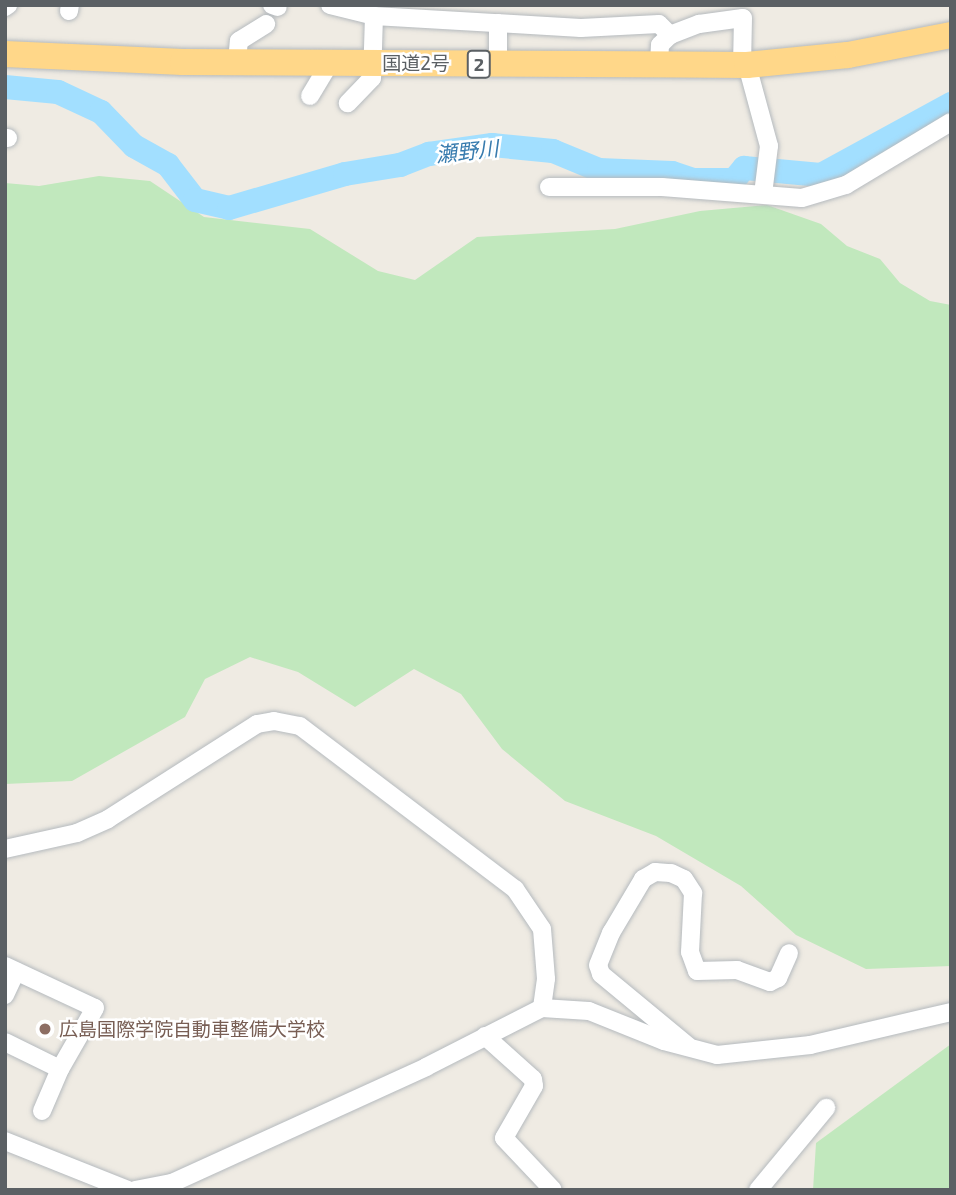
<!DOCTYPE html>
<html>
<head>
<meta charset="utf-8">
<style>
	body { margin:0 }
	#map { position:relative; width:956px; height:1195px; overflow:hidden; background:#efebe3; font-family:"Exo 2","Noto Sans JP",sans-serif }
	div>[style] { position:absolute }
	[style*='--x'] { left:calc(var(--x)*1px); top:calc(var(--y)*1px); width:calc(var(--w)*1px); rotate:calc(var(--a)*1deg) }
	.green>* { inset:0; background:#c1e8bd }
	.river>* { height:24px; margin:-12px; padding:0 12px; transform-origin:12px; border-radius:12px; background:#a2dfff }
	.roads { filter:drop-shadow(0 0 2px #b5babe) drop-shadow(0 0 2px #b5babe) }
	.minor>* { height:18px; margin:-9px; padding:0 9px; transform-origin:9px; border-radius:9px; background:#fff }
	.highway>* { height:26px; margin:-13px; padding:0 13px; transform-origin:13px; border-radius:13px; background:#ffd789 }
	.dots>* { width:19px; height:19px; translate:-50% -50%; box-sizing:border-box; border:4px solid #fff; border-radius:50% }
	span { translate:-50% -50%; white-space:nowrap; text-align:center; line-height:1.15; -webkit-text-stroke:5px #fff; paint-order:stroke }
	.shield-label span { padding:2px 5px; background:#fff; border:2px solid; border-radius:5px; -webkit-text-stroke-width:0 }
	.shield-label { font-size:18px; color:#5b6064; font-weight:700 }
	.street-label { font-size:19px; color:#5b6064 }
	.education-label { font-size:19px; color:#785e54 }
	.left { translate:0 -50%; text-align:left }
	.water-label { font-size:21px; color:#377bae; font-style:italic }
	.frame { position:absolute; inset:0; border:7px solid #5b6064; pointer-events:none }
</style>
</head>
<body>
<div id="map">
	<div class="green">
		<i style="clip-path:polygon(99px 176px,150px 181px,204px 217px,310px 229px,378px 271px,415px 280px,477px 237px,615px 229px,700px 211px,767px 205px,821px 224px,847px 246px,880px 259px,900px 283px,930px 301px,951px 305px,951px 966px,866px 969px,796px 935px,741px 886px,656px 836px,565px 801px,502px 749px,461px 694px,414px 669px,355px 707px,298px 672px,250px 657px,205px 679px,185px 717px,72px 781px,5px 784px,5px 183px,39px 186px)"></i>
		<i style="clip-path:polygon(951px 1044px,951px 1190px,813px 1190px,816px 1143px)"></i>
	</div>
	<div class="river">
		<i style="--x:5;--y:87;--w:53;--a:5.4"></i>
		<i style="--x:58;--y:92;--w:47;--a:24.9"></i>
		<i style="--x:101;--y:112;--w:47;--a:45.9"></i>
		<i style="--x:134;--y:146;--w:39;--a:29"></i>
		<i style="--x:168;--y:165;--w:44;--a:52.4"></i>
		<i style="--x:195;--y:200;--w:35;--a:13"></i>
		<i style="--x:229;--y:208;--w:121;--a:-16.3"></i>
		<i style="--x:345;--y:174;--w:56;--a:-9.3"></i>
		<i style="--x:400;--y:165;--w:31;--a:-21"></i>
		<i style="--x:429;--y:154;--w:64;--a:-8.1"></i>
		<i style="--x:492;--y:145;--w:61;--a:5.6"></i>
		<i style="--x:553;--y:151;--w:50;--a:22.4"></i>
		<i style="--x:599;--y:170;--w:73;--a:2.4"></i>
		<i style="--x:672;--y:173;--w:22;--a:18"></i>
		<i style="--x:693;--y:180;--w:41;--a:0"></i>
		<i style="--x:734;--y:180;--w:16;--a:-50"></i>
		<i style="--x:744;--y:168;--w:77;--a:5.2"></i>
		<i style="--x:821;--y:175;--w:148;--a:-28.6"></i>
	</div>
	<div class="roads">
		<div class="minor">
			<i style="--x:272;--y:5;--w:6;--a:18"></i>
			<i style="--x:330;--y:5;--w:45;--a:14"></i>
			<i style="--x:374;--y:16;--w:62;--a:91.8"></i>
			<i style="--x:372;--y:78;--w:35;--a:134"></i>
			<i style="--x:5;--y:7;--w:4;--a:-34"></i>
			<i style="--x:69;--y:11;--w:6;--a:-81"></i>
			<i style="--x:374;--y:16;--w:207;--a:3.3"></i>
			<i style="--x:581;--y:28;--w:78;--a:-2.9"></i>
			<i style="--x:659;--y:24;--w:16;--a:45"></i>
			<i style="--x:237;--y:62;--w:21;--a:-85"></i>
			<i style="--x:239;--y:41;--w:32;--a:-32"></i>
			<i style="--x:498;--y:63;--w:40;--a:-90"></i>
			<i style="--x:659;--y:64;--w:19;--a:-87"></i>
			<i style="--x:660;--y:45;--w:14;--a:-45"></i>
			<i style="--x:670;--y:35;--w:31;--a:-21"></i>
			<i style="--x:699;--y:24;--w:44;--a:-7.8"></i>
			<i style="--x:743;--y:18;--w:47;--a:91.2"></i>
			<i style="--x:747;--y:65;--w:84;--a:74.8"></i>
			<i style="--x:769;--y:146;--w:48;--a:97.1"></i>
			<i style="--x:310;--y:96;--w:39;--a:-59"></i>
			<i style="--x:5;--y:138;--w:3;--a:0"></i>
			<i style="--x:549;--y:187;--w:113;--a:0"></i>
			<i style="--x:662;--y:187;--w:140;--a:4.5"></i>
			<i style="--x:802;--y:198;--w:46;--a:-16.5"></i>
			<i style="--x:846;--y:185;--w:122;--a:-31"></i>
			<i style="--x:5;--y:849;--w:74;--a:-12.5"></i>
			<i style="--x:77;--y:833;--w:34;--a:-24"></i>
			<i style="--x:108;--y:819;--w:177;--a:-32.5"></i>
			<i style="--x:257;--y:724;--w:17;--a:-10"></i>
			<i style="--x:274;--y:721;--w:26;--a:11"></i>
			<i style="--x:300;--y:726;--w:270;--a:37.2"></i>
			<i style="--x:515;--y:889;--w:48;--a:56"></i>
			<i style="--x:542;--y:929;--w:50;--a:85.4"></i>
			<i style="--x:546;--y:979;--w:29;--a:98"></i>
			<i style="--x:5;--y:966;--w:99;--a:25"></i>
			<i style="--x:95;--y:1008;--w:70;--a:119.8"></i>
			<i style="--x:60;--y:1069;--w:61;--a:-153.9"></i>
			<i style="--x:5;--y:995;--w:26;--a:-65"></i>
			<i style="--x:485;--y:1036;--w:64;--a:41.9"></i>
			<i style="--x:533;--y:1079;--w:7;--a:82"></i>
			<i style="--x:534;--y:1086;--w:60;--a:120"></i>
			<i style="--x:504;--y:1138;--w:71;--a:46.7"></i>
			<i style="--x:688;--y:1046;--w:113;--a:-140.4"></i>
			<i style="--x:601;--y:974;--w:9;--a:-108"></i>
			<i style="--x:598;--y:965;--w:35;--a:-68"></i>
			<i style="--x:611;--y:933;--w:63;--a:-59.3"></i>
			<i style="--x:643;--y:879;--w:14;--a:-30"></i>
			<i style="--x:655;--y:872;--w:16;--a:4"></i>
			<i style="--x:671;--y:873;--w:14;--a:25"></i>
			<i style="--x:684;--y:879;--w:17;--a:57"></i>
			<i style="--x:693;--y:893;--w:59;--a:92.9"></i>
			<i style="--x:690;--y:952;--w:20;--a:70"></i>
			<i style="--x:697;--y:971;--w:40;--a:-1.4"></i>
			<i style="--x:737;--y:970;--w:35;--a:20"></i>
			<i style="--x:770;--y:982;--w:9;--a:-27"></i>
			<i style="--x:778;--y:978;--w:27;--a:-66"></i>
			<i style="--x:42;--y:1111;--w:46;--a:-66.8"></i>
			<i style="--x:5;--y:1141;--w:132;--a:21.7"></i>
			<i style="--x:135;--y:1190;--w:38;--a:-11"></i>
			<i style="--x:172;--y:1183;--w:279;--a:-24.5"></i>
			<i style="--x:426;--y:1067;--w:130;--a:-27"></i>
			<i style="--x:542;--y:1008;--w:47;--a:3.7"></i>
			<i style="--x:589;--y:1011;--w:81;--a:21.8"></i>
			<i style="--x:664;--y:1041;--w:55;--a:14.8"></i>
			<i style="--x:717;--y:1055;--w:94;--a:-6.1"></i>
			<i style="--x:810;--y:1045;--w:145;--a:-13.2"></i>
			<i style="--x:758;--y:1190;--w:107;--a:-50.3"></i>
		</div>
		<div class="highway">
			<i style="--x:5;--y:54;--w:178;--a:2.6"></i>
			<i style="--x:183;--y:62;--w:564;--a:0.3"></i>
			<i style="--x:747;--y:65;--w:101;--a:-5.7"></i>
			<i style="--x:848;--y:55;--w:105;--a:-11"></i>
		</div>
	</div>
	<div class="dots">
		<i style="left:45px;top:1029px;background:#8d6e63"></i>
	</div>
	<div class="shield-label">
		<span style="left:479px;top:64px">2</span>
	</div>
	<div class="street-label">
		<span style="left:416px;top:63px">国道2号</span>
	</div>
	<div class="education-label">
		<span class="left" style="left:59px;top:1029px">広島国際学院自動車整備大学校</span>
	</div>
	<div class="water-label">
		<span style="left:467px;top:151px;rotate:-6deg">瀬野川</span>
	</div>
	<div class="frame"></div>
</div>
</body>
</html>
